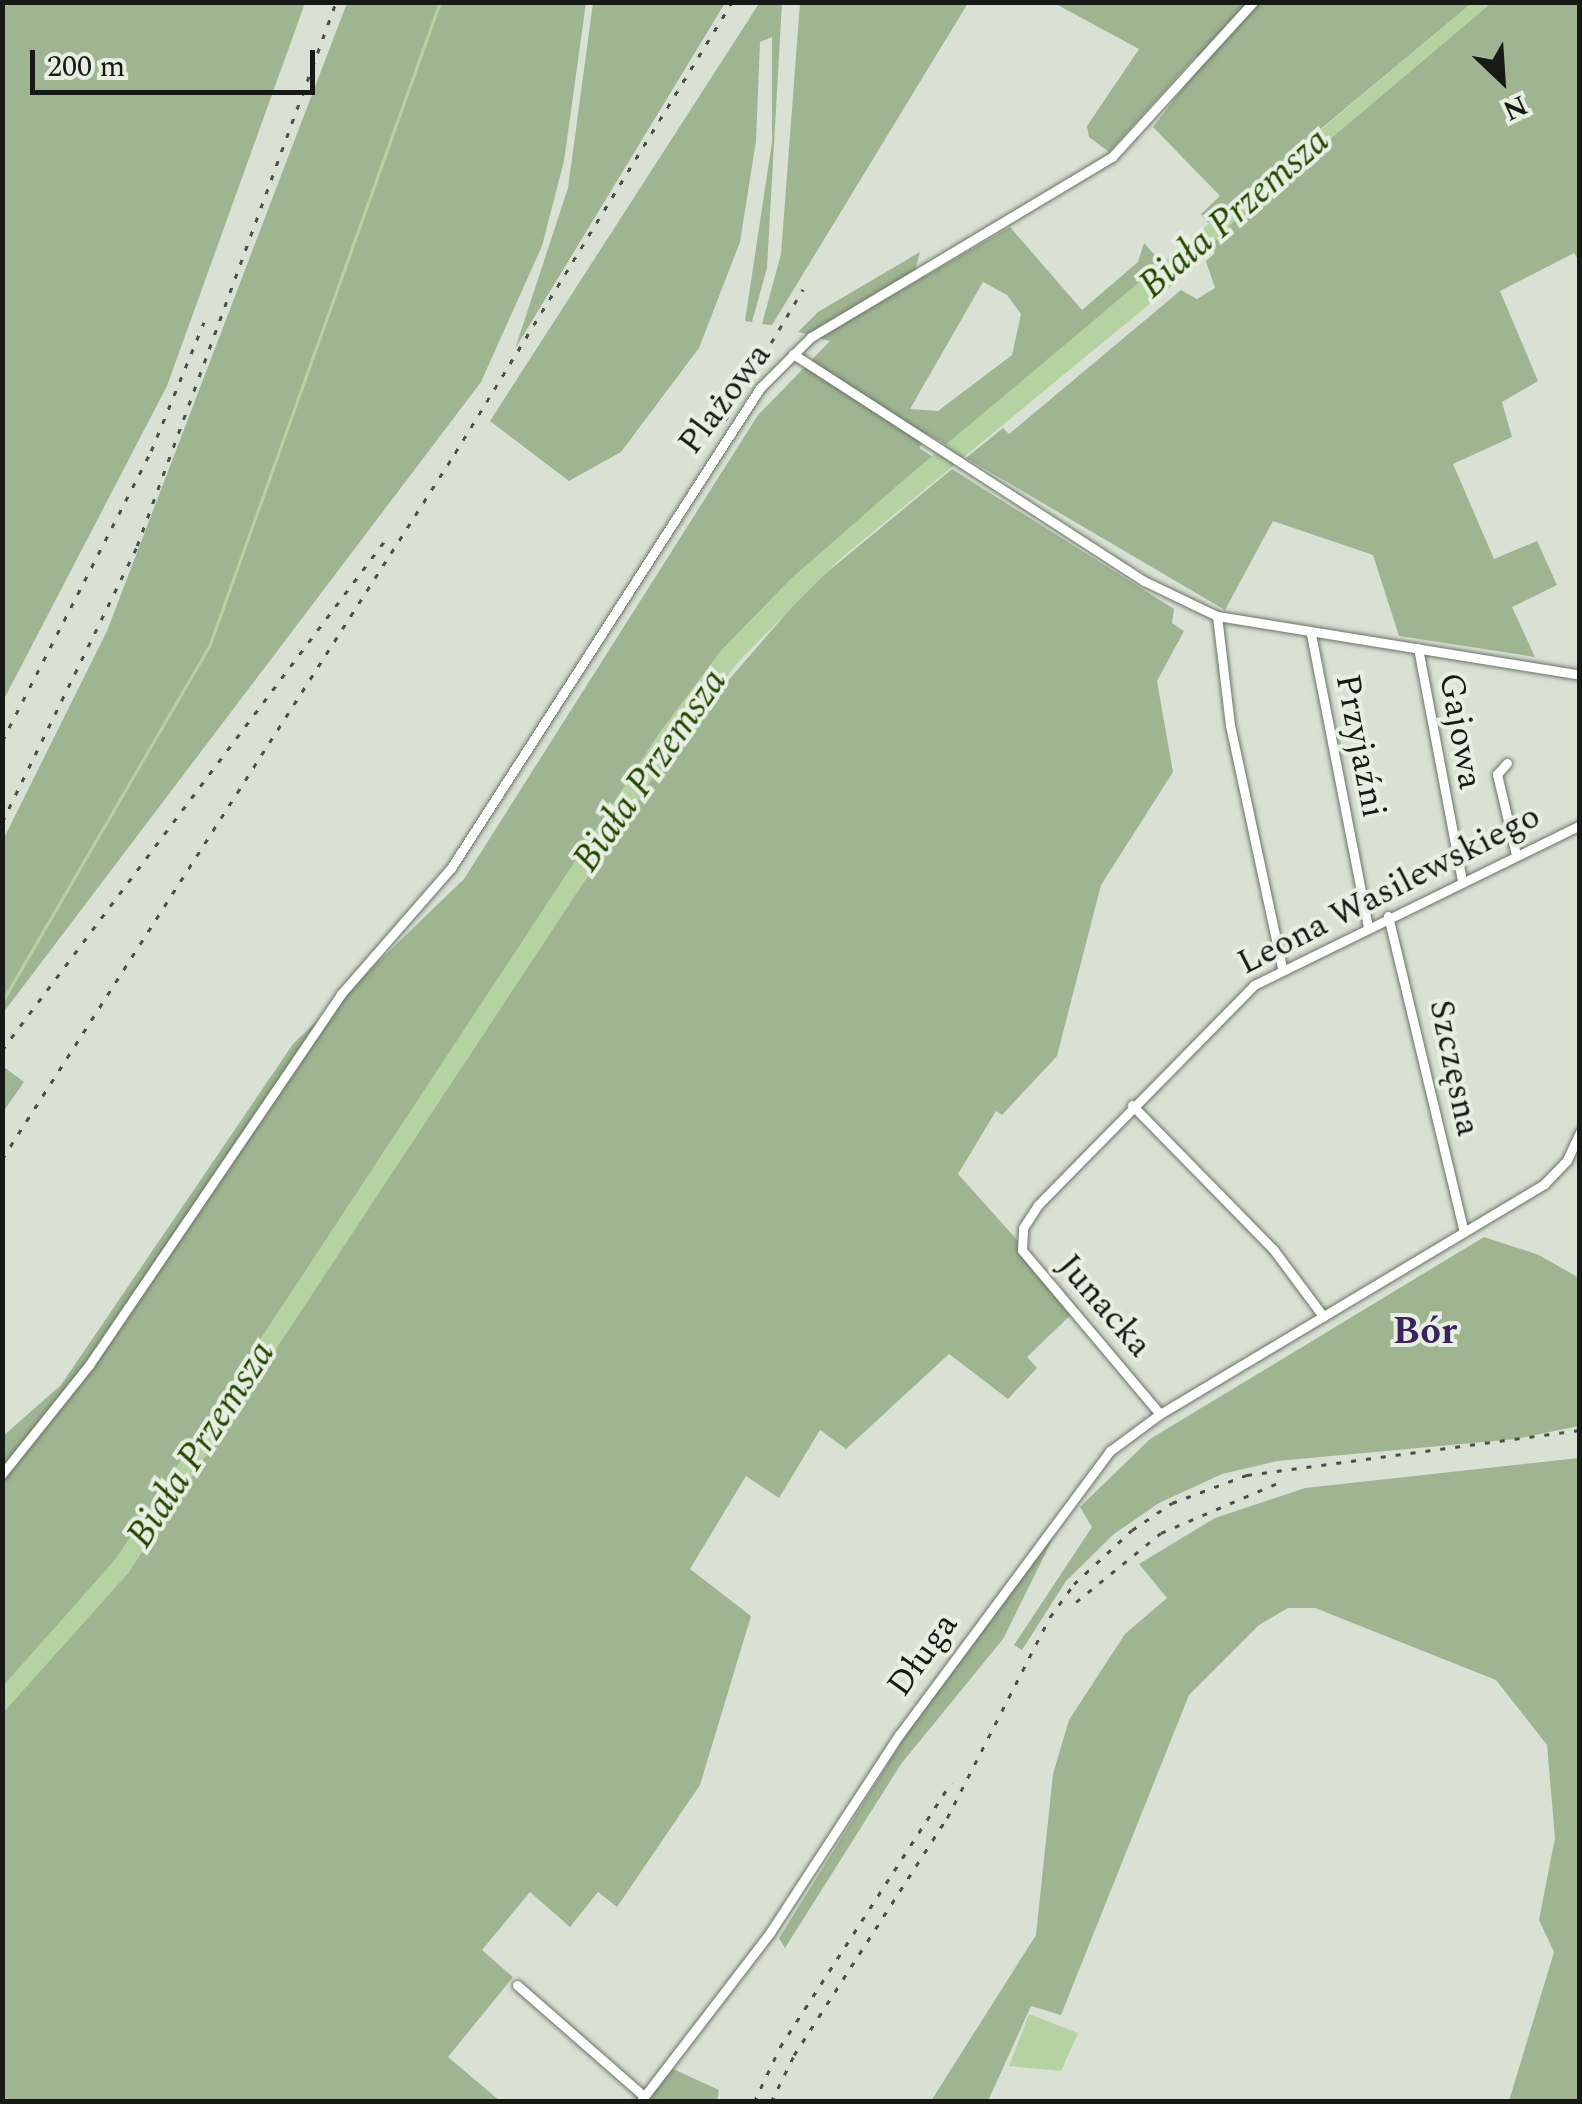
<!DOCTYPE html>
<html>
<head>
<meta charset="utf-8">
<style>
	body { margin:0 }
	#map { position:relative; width:1582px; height:2104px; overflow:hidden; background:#d9e1d4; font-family:Spectral,serif }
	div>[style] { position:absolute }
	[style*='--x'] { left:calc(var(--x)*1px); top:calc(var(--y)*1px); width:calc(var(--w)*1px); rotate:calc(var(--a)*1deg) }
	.green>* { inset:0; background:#9fb592 }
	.water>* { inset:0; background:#b4d2a2 }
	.stream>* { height:2.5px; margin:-1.25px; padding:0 1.25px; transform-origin:1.25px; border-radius:1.25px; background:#b4d2a2 }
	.roads { filter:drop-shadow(0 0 2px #6b7367) drop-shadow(0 0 2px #6b7367) }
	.street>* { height:9px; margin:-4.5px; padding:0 4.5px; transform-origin:4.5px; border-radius:4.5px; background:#fff }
	.rail>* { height:2.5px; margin-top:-1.25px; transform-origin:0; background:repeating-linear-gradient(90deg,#4a4f48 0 5px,transparent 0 15px) }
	span { translate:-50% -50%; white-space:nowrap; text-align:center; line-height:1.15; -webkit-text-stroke:8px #e6efe1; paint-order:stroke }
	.street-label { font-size:35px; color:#161915 }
	.water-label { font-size:38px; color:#244801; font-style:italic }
	.neighbourhood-label { font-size:38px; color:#3a235e; font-weight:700 }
	.frame { position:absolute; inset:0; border:5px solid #161915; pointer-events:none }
	.north { position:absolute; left:1452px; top:30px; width:100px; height:100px; -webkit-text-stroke:8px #e6efe1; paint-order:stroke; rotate:155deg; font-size:28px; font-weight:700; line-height:40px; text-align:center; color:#161915 }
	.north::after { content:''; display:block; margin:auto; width:35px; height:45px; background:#161915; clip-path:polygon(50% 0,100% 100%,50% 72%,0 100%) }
	.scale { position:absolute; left:30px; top:50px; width:285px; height:45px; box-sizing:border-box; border:5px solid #161915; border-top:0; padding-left:12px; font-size:30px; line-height:35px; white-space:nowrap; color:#161915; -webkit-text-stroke:8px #e6efe1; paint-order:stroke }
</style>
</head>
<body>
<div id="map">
	<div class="green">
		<i style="clip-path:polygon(3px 2px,305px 3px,167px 386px,3px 701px)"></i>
		<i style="clip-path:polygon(760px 2px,782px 3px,767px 268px,752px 322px,745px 321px,772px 142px,772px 37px,760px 42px,756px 141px,740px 242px,699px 348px,621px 452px,569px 481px,490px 421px)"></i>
		<i style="clip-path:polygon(347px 3px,586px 3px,564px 161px,542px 246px,481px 382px,3px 1013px,3px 840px,107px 631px)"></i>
		<i style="clip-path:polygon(593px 3px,725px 3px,515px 349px,568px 188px)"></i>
		<i style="clip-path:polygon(800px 3px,968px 3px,772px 325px,762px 324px,781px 254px)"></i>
		<i style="clip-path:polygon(1054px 3px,1472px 3px,1208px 223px,1201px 214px,1220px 196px,1153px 127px,1204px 61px,1196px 56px,1109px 152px,1089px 137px,1087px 126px,1139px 49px)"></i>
		<i style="clip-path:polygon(1491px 3px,1579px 3px,1579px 261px,1574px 253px,1500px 291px,1538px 381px,1502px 402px,1512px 437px,1453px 464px,1494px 559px,1537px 541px,1557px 585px,1512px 607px,1535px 657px,1399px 636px,1373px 555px,1273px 521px,1225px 610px,966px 458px,1003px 428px,1009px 434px,1181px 290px,1197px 299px,1215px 288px,1206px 261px,1215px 253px,1209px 247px,1239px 216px)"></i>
		<i style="clip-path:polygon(evenodd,1010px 227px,1082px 310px,1138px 262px,1144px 243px,1162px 263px,948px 446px,928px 434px,919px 448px,933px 457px,792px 578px,721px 651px,659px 734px,116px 1559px,3px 1687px,2px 1437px,61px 1385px,293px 1044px,464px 879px,758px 415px,830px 341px,819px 338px,1010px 227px,983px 282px,1007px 295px,1021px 314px,1012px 355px,938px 411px,910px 409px,983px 282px)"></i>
		<i style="clip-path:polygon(920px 252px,915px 270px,807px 334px,798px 332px,818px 312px)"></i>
		<i style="clip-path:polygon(952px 469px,1174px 609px,1172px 623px,1184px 631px,1157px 681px,1173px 772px,1101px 885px,1057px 1056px,1002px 1115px,996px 1111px,958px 1174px,1078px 1308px,1027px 1357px,1037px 1368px,1008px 1399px,949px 1354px,846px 1449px,820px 1430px,779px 1498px,746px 1476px,690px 1569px,751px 1616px,700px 1785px,617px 1907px,598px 1892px,570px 1927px,530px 1892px,482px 1950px,513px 1977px,448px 2057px,500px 2101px,3px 2101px,2px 1713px,128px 1573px,678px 739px,808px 588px)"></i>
		<i style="clip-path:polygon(4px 1067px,24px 1082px,3px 1112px,2px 1069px)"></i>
		<i style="clip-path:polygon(1484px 1237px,1539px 1255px,1579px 1278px,1579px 1426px,1516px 1439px,1277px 1461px,1222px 1474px,1159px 1503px,1114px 1534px,1066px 1581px,1022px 1650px,1014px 1645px,1092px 1527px,1080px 1507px,1150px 1439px)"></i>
		<i style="clip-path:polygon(1579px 1458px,1579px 2101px,1509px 2101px,1554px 1952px,1539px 1920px,1555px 1838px,1547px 1745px,1496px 1680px,1315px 1608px,1288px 1608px,1259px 1625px,1189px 1695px,1061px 2015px,1031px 2006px,988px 2101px,931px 2101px,1036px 1935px,1053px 1774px,1069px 1720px,1125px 1634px,1167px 1598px,1139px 1564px,1215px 1518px,1305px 1488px)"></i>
		<i style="clip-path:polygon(1060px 1524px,1003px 1639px,901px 1764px,785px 1948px,779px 1938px,906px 1735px)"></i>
		<i style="clip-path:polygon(673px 2069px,719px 2090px,717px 2101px,646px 2101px)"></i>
	</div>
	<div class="water">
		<i style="clip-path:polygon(1472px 3px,1491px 3px,1239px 216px,1175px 283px,839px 560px,740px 660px,678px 739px,128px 1573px,3px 1713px,2px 1687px,116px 1559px,659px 734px,721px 651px,792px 578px,899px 484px)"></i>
		<i style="clip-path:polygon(1029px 2014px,1078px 2033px,1061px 2071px,1009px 2066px)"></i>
	</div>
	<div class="stream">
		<i style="--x:2;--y:1002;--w:411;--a:-59.8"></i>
		<i style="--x:209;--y:647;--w:685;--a:-70.3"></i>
	</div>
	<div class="roads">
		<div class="street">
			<i style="--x:793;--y:354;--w:418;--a:32.9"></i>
			<i style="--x:1144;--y:581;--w:81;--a:25.6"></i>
			<i style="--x:1217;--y:616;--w:368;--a:9.2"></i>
			<i style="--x:1217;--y:616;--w:110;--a:83.2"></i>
			<i style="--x:1230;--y:725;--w:249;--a:77.9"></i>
			<i style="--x:1311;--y:634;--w:298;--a:79"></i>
			<i style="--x:1418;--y:648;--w:237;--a:79.3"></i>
			<i style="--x:1507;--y:763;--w:15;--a:132"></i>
			<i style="--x:1497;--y:774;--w:83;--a:76.8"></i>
			<i style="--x:1388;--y:916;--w:325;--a:76.5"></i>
			<i style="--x:1132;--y:1105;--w:202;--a:45.6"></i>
			<i style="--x:1273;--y:1249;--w:84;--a:53.3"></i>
			<i style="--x:1160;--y:1414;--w:214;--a:-130.1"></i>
			<i style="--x:1022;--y:1250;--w:22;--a:-87"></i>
			<i style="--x:1023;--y:1228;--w:27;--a:-57"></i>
			<i style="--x:1038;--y:1205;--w:308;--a:-45.5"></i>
			<i style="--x:1254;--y:985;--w:363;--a:-26.1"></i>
			<i style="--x:2;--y:1474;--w:139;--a:-51.4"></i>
			<i style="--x:89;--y:1365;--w:448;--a:-55.8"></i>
			<i style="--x:341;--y:994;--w:167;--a:-48.9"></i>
			<i style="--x:451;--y:868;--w:571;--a:-57.23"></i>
			<i style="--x:760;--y:388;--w:72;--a:-45"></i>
			<i style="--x:811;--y:337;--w:351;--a:-30.9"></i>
			<i style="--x:1112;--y:157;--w:210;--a:-47.7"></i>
			<i style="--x:517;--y:1985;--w:169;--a:41.2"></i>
			<i style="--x:640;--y:2102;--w:215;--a:-52.5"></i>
			<i style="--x:771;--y:1931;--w:234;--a:-56.9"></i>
			<i style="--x:899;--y:1735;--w:354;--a:-53.4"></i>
			<i style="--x:1110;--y:1451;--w:62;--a:-36.5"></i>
			<i style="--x:1160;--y:1414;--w:448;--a:-30.9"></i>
			<i style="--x:1544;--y:1184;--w:33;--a:-46"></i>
			<i style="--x:1567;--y:1160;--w:31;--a:-65"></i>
		</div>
	</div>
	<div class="rail">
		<i style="--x:725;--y:420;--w:152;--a:-59.2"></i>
		<i style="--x:2;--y:741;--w:326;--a:-62.8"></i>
		<i style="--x:151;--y:451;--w:139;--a:-67.7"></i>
		<i style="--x:2;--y:822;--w:307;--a:-63.9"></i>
		<i style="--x:137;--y:546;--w:579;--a:-69.91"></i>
		<i style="--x:2;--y:1050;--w:639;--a:-53.08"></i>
		<i style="--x:2;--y:1159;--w:839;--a:-57.31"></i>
		<i style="--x:455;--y:453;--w:529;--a:-58.44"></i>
		<i style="--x:1076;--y:1602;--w:109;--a:-39.1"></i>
		<i style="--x:1161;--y:1533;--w:129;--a:-23.2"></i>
		<i style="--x:754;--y:2102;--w:61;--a:-64.7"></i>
		<i style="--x:780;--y:2047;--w:315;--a:-57.1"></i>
		<i style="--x:771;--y:2102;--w:52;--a:-63.9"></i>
		<i style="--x:794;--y:2055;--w:282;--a:-57.2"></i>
		<i style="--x:947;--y:1818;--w:226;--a:-62.9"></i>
		<i style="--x:1050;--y:1617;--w:41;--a:-54"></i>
		<i style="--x:1074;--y:1584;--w:79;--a:-43"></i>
		<i style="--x:1132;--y:1530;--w:48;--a:-34"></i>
		<i style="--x:1172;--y:1503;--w:80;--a:-20.5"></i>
		<i style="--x:1247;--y:1475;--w:336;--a:-7.7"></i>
	</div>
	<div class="street-label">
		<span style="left:725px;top:399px;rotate:-53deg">Plażowa</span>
		<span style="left:1460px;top:731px;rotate:80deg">Gajowa</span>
		<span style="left:1360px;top:746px;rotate:79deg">Przyjaźni</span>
		<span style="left:1389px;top:890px;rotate:-27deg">Leona Wasilewskiego</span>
		<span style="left:1454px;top:1068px;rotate:78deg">Szczęsna</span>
		<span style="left:1104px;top:1306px;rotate:49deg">Junacka</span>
		<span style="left:923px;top:1655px;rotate:-54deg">Długa</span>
	</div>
	<div class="water-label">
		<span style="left:1235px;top:214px;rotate:-41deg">Biała Przemsza</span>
		<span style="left:651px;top:771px;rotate:-55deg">Biała Przemsza</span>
		<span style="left:202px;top:1445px;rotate:-57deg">Biała Przemsza</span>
	</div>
	<div class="neighbourhood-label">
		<span style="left:1425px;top:1333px">Bór</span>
	</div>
	<div class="frame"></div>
	<div class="north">N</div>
	<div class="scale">200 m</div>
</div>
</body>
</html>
